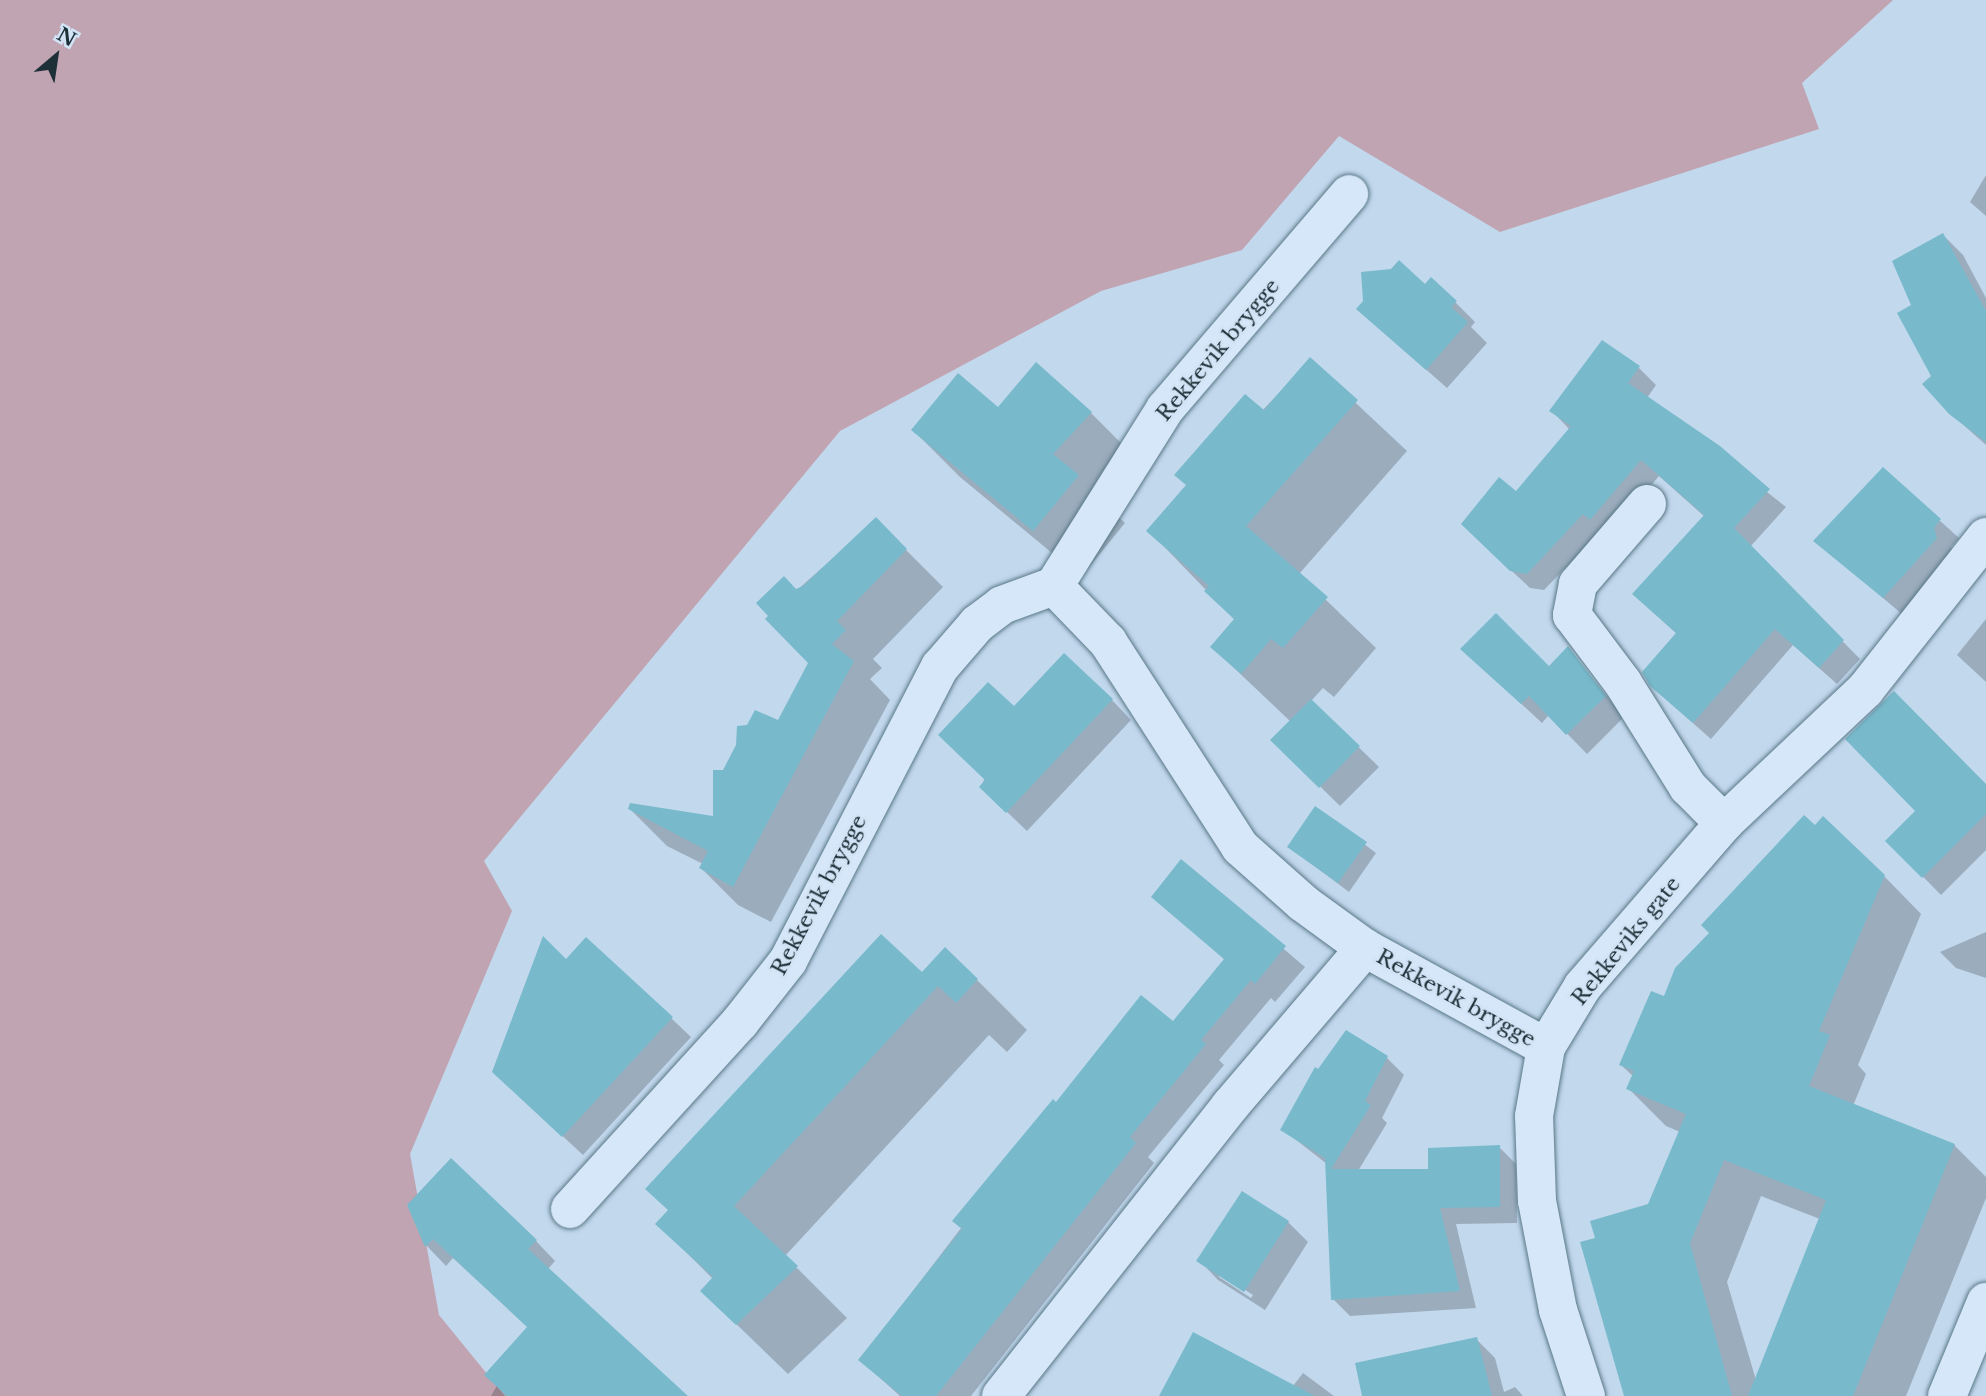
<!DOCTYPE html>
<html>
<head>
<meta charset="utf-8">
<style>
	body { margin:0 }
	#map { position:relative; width:1986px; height:1396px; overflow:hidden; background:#c2d8ed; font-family:"Libre Baskerville",serif }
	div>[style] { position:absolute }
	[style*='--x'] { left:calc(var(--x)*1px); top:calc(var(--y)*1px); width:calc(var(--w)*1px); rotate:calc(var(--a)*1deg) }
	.water>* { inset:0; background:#c0a4b2 }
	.shadow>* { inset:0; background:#0003 }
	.building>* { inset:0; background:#78bacb }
	.roads { filter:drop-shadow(0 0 2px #597887) drop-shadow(0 0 2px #597887) }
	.minor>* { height:38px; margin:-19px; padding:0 19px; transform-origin:19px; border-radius:19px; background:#d5e7f8 }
	.tertiary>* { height:38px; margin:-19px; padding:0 19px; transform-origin:19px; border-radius:19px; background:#d5e7f8 }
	span { translate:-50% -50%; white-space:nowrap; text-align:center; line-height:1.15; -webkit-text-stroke:5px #d1e3f5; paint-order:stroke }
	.street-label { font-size:21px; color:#1d3037 }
	.north { position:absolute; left:21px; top:21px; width:70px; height:70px; -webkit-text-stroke:5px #d1e3f5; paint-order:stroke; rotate:29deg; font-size:19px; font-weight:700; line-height:28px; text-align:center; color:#1d3037 }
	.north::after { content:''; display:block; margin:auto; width:24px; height:32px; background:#1d3037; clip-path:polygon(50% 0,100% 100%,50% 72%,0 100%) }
</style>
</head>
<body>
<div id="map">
	<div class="water">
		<i style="clip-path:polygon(0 0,1893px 0,1802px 83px,1819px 129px,1500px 232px,1339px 136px,1242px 250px,1101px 291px,840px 431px,484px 861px,512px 911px,410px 1154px,439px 1315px,505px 1396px,0 1396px)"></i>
	</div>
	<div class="shadow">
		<i style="clip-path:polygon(1986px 175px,1986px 216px,1970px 202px)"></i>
		<i style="clip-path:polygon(1943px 235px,1963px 255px,1986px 298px,1986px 445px,1950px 413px,1934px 376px)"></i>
		<i style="clip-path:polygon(1455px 302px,1475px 322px,1471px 327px,1487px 343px,1447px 388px,1379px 328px)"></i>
		<i style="clip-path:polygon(1310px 360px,1407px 451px,1299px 574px,1376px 648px,1334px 697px,1323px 688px,1311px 701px,1379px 767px,1340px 806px,1273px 740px,1291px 722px,1212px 647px,1236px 621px,1149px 531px)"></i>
		<i style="clip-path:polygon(1638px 367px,1656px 385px,1647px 398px,1786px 507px,1750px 547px,1860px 659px,1837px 684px,1793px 645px,1711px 739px,1670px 703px,1677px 634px,1634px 594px,1705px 517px,1659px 476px,1608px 537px,1601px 531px,1544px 590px,1530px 588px,1480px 541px,1570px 430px,1552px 411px)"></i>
		<i style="clip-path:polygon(998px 409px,1091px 413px,1138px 460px,1101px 500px,1125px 523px,1081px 577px,960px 477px,913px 430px)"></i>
		<i style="clip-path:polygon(1883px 469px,1959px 538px,1951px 547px,1955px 557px,1903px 615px,1816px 541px)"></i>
		<i style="clip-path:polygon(876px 520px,943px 587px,873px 659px,882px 668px,870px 679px,890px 700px,771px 922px,738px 905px,701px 868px,703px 864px,667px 846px,630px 809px,715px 818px,724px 772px,778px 723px,810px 663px,796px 591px)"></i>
		<i style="clip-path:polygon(1986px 619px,1986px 682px,1957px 655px)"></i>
		<i style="clip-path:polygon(1462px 649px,1549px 669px,1568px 649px,1624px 717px,1587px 754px,1549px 715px,1542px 723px)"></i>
		<i style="clip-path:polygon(1112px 700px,1131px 720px,1027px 831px,981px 787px,1014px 709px)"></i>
		<i style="clip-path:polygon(1986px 787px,1986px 850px,1941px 895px,1888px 841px)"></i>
		<i style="clip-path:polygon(1316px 808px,1376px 853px,1349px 892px,1289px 847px)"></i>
		<i style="clip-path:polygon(1181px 862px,1305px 967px,1275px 1002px,1271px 998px,1219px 1060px,1224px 1065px,1148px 1157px,1154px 1163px,971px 1396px,900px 1396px,860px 1360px,1056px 1104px,1173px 1023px,1225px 960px,1153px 896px)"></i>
		<i style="clip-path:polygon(evenodd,1884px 876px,1921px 914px,1858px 1065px,1866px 1074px,1853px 1106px,1954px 1145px,1986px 1177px,1986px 1198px,1906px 1396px,1629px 1396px,1597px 1239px,1649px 1206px,1680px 1132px,1666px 1126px,1629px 1089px,1634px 1077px,1621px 1065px,1665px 998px,1884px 876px,1761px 1196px,1820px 1219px,1756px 1380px,1727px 1282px,1761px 1196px)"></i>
		<i style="clip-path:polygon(1986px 932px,1986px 978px,1956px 968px,1940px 952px)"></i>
		<i style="clip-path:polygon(922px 974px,977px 980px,1027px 1030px,1007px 1052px,989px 1035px,785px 1256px,847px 1318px,788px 1374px,702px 1291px,713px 1279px,657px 1223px)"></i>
		<i style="clip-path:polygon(671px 1018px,691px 1037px,583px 1155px,514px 1091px)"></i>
		<i style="clip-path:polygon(1387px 1058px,1404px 1075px,1382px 1118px,1387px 1123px,1358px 1171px,1430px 1171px,1499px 1147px,1516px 1164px,1517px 1223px,1456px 1224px,1476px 1308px,1350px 1316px,1333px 1299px,1327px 1164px,1282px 1129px,1319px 1071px)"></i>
		<i style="clip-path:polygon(evenodd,1242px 1193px,1288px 1222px,1308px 1242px,1265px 1310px,1218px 1280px,1199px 1260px,1242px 1193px,1219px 1273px,1253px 1295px,1251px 1298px,1219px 1277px,1219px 1273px)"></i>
		<i style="clip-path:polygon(410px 1208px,536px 1241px,555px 1261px,548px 1269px,686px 1396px,491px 1396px,529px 1328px,453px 1258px,446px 1266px,427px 1246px)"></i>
		<i style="clip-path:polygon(1476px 1339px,1495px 1358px,1504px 1392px,1515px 1387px,1523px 1396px,1416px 1396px)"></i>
		<i style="clip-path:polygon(1303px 1373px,1334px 1396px,1161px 1396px,1293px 1386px)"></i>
	</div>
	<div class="building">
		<i style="clip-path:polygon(1943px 233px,1986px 311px,1986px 442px,1949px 414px,1922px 384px,1931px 376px,1897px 313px,1911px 305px,1892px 261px)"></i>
		<i style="clip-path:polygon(1399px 260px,1425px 284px,1431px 277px,1457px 301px,1451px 307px,1468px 322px,1426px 370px,1356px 309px,1363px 301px,1361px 272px,1391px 269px)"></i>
		<i style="clip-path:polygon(1602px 340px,1640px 366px,1628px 383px,1720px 446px,1770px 489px,1734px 528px,1844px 640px,1819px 668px,1775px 629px,1693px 723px,1650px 686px,1642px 672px,1676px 633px,1632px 594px,1704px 515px,1641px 460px,1590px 520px,1583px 514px,1527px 574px,1510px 571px,1461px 524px,1499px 477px,1516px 491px,1571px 426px,1549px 411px)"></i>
		<i style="clip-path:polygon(1310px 357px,1358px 400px,1246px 526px,1328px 597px,1283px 648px,1271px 639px,1241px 674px,1210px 647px,1234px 619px,1204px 591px,1209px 586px,1146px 531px,1186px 485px,1174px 475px,1245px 394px,1264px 410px)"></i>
		<i style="clip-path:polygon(1036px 362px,1092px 412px,1053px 454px,1079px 475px,1033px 531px,911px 430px,958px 373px,998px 407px)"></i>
		<i style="clip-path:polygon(1883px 467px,1941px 519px,1934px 528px,1937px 538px,1883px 598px,1813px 541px)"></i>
		<i style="clip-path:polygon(876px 517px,907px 549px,837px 621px,846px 630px,832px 644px,854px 661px,733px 887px,699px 868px,708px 851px,628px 809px,630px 803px,713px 816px,713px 770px,723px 770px,736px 745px,737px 726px,747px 725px,755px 710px,778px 720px,808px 663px,765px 619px,768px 616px,756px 603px,784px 576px,796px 589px,803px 586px)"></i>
		<i style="clip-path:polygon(1496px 613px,1549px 666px,1568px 646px,1606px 696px,1566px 735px,1529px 696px,1521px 704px,1460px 649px)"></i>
		<i style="clip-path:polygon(1064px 653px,1113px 699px,1006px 813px,979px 787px,985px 780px,938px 735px,988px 682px,1014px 706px)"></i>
		<i style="clip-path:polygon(1894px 691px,1986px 784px,1986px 814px,1922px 878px,1885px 841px,1915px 811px,1845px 739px)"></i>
		<i style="clip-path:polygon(1311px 699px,1360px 746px,1319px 788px,1270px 740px)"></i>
		<i style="clip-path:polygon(1315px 806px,1367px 842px,1338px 883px,1287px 847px)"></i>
		<i style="clip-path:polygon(1804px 815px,1815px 825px,1823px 816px,1885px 875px,1819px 1031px,1830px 1035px,1809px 1086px,1955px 1144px,1853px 1396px,1748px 1396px,1826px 1200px,1724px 1160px,1690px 1243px,1732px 1396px,1624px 1396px,1580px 1242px,1595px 1238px,1590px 1221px,1648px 1204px,1686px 1114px,1626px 1089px,1634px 1071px,1619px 1065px,1651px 991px,1664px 996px,1675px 968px,1709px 933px,1701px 925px)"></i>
		<i style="clip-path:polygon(1181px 859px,1286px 946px,1255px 984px,1251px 980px,1201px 1040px,1206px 1044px,1130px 1137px,1136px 1143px,936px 1396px,902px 1396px,858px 1360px,962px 1229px,952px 1221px,1053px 1099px,1056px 1102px,1141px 995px,1173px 1021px,1224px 959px,1151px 897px)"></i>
		<i style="clip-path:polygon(881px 934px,922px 972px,945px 947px,978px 979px,956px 1003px,938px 986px,734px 1206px,798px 1266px,736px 1325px,700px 1291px,713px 1277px,655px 1224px,668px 1210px,645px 1189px)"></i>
		<i style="clip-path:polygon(543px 936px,566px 959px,586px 937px,673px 1017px,562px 1137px,492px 1072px)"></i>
		<i style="clip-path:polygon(1346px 1030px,1388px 1056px,1365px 1101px,1371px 1105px,1331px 1169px,1428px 1169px,1428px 1148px,1500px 1145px,1500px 1207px,1440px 1208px,1460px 1291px,1331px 1300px,1325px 1158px,1280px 1130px,1315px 1067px,1318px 1069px)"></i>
		<i style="clip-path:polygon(451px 1158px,537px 1240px,528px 1249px,688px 1396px,507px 1396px,484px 1375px,527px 1327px,433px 1239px,425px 1247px,407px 1205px)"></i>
		<i style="clip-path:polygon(1242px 1191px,1289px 1221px,1244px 1292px,1196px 1261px)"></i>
		<i style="clip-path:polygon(1193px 1332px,1315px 1396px,1159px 1396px)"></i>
		<i style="clip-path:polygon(1477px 1337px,1492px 1396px,1362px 1396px,1355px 1363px)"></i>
	</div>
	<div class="roads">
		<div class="minor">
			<i style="--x:1647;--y:504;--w:106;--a:130.8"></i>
			<i style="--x:1578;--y:584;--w:32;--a:101"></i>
			<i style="--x:1572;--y:615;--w:85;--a:53.1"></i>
			<i style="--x:1623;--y:683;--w:123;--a:58"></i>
			<i style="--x:1688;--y:787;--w:51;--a:45"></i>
			<i style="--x:1054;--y:586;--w:78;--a:46"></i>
			<i style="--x:1108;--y:642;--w:244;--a:57.2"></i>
			<i style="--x:1240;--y:847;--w:84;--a:41.6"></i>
			<i style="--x:1303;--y:903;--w:77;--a:36"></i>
			<i style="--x:1365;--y:948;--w:206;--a:28.7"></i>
			<i style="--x:570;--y:1209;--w:253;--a:-47.7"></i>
			<i style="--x:740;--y:1022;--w:78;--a:-51.8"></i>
			<i style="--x:788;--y:961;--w:331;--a:-62.7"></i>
			<i style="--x:940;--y:667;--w:57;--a:-49.3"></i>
			<i style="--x:977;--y:624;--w:31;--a:-37"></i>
			<i style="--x:1002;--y:605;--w:55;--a:-20.1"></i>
			<i style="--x:1054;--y:586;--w:209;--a:-57.9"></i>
			<i style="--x:1165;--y:409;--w:283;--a:-49.4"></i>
			<i style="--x:1001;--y:1396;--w:370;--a:-51.7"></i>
			<i style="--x:1230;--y:1106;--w:208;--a:-49.5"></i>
			<i style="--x:1586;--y:1396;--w:90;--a:-108"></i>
			<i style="--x:1558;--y:1310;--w:111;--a:-100.9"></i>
			<i style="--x:1537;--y:1201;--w:85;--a:-92"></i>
			<i style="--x:1534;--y:1116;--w:70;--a:-80.1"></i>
			<i style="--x:1546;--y:1047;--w:71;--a:-58.8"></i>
			<i style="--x:1583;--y:986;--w:216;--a:-49.1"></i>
			<i style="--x:1724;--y:823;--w:194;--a:-43.3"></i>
			<i style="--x:1865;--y:690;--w:195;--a:-51.7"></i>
		</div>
		<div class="tertiary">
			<i style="--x:1947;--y:1396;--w:102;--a:-67.5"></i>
		</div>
	</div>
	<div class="street-label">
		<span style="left:1218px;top:350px;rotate:-50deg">Rekkevik brygge</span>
		<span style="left:819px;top:895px;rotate:-62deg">Rekkevik brygge</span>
		<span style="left:1626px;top:941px;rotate:-51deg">Rekkeviks gate</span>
		<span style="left:1456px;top:998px;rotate:29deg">Rekkevik brygge</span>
	</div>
	<div class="north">N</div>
</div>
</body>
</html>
